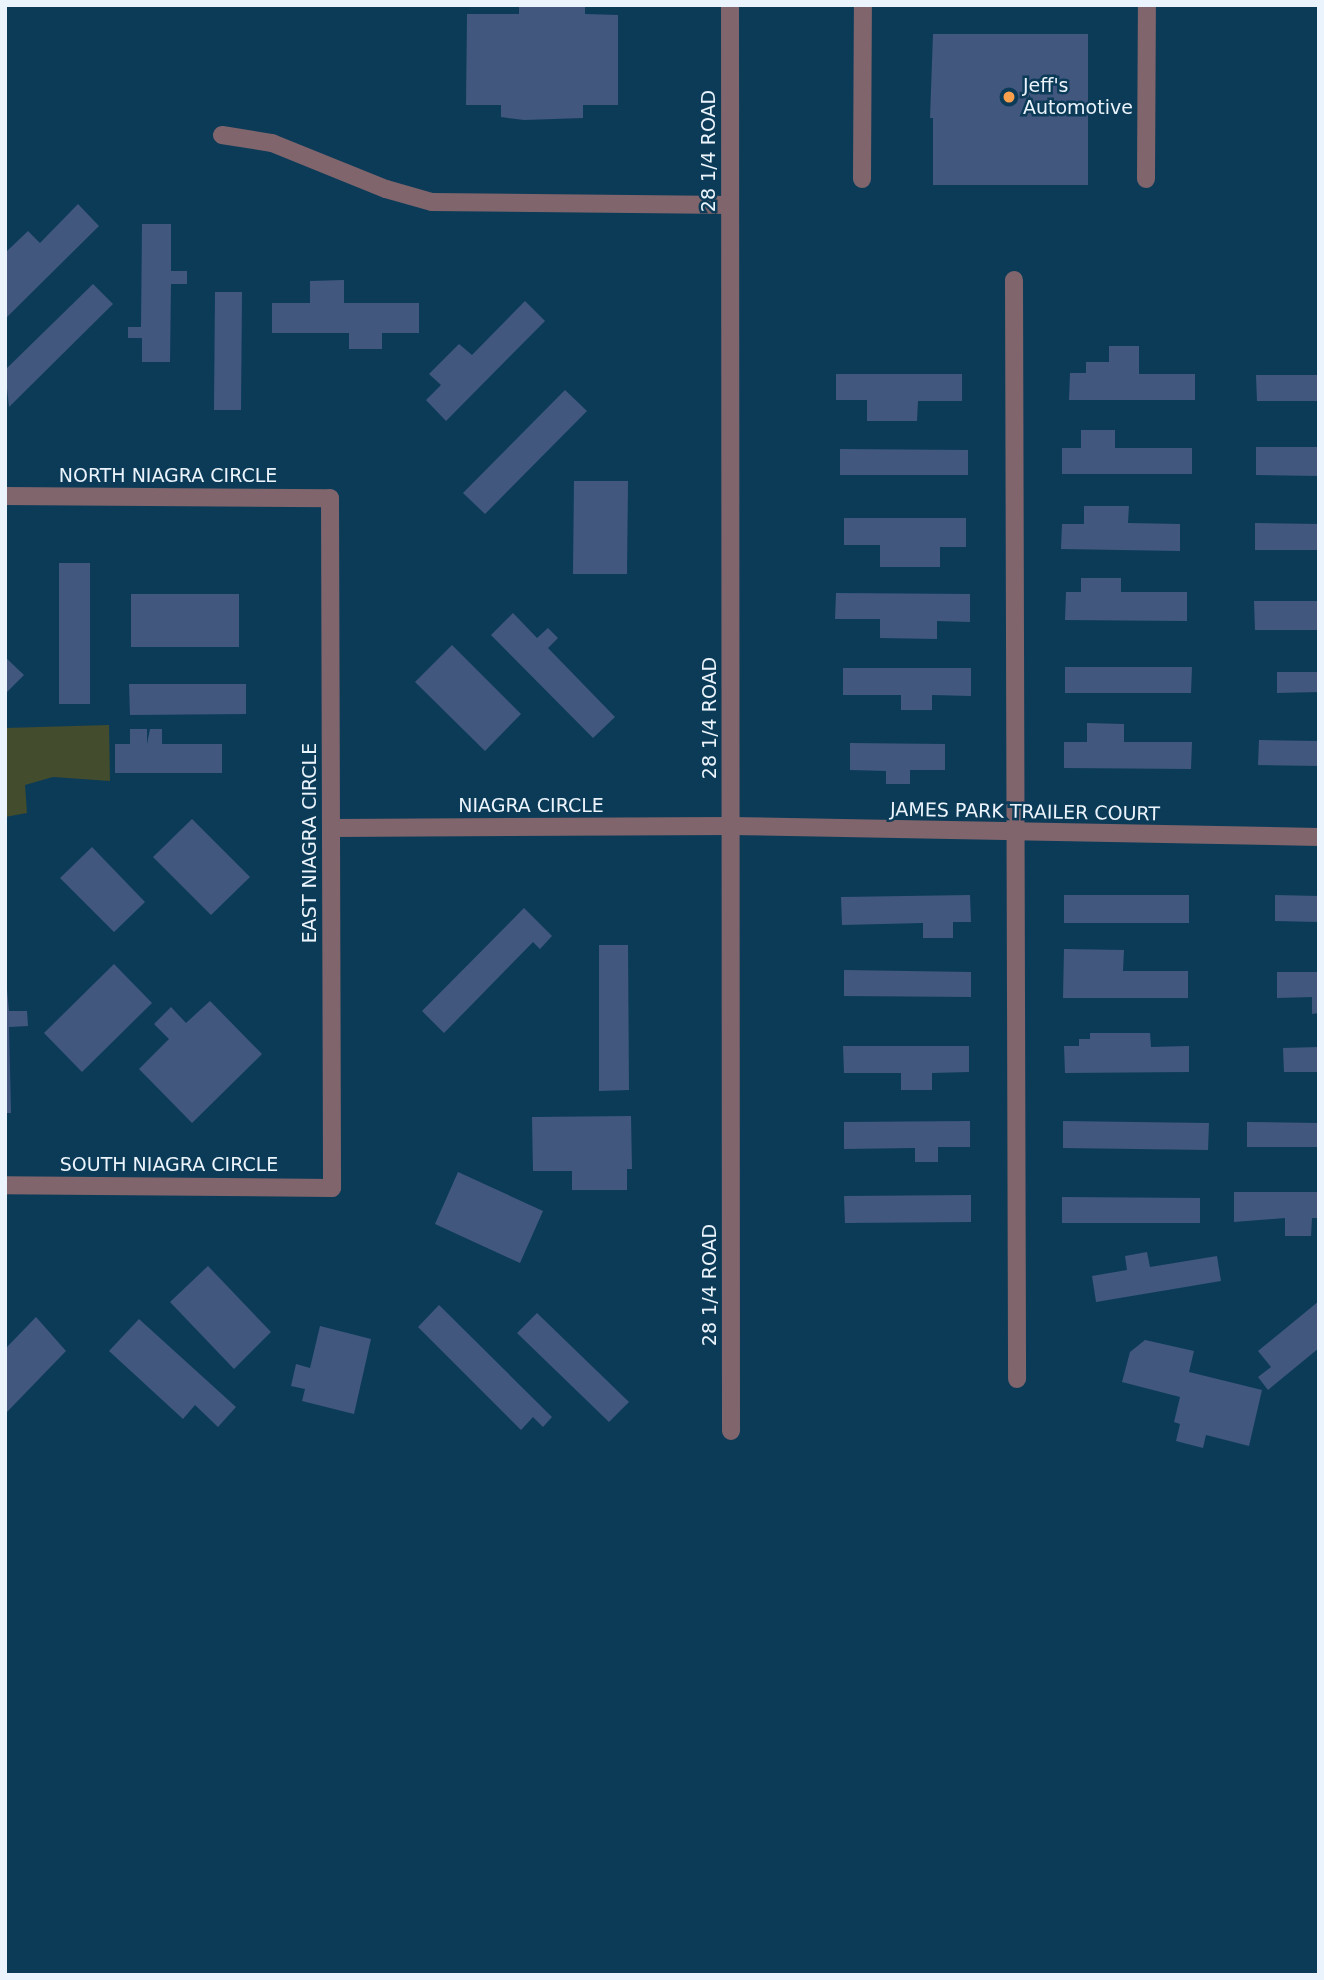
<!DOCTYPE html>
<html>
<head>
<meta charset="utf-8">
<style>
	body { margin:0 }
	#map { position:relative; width:1324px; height:1980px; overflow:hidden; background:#0c3b58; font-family:"DejaVu Sans",sans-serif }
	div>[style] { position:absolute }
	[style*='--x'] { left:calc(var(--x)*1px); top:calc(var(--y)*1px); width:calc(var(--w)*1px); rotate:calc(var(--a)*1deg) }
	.green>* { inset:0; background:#434c2c }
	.building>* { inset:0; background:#41577e }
	.minor>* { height:18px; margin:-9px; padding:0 9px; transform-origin:9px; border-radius:9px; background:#80656c }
	.dots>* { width:19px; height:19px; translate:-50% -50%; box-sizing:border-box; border:4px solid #0c3b58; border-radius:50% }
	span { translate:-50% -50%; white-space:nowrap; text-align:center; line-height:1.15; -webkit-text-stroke:5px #0c3b58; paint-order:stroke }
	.poi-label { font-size:19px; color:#ebf4fc }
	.left { translate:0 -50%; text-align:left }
	.street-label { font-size:19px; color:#ebf4fc }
	.frame { position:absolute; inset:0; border:7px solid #ebf4fc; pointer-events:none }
</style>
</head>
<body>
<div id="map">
	<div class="green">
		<i style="clip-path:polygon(109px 725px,110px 781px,53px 777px,25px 785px,27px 813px,5px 817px,5px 728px)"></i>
	</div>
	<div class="building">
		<i style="clip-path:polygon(585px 5px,585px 14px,618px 15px,618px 105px,583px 105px,583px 118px,524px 120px,501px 117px,501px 105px,466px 105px,467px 14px,519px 14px,519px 6px)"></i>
		<i style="clip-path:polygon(933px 34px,1088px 34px,1088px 185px,933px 185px,933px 118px,930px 118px)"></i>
		<i style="clip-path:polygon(78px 204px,99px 226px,5px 319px,5px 253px,28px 231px,40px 243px)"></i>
		<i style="clip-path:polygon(142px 224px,171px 224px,171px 271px,187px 271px,187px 284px,171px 284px,170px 362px,142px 362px,142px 338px,128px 338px,128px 327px,141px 327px)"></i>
		<i style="clip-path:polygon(344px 280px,344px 303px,419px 303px,419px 333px,382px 333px,382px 349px,349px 349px,349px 333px,272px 333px,272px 303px,310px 303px,310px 281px)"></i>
		<i style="clip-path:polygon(93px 284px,113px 304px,9px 407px,5px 370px)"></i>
		<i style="clip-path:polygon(215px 292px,242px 292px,241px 410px,214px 410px)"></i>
		<i style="clip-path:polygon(525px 301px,545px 321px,446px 421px,426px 400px,441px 385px,429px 374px,459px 344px,472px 355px)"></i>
		<i style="clip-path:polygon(1109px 346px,1139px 346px,1139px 374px,1195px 374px,1195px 400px,1069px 400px,1070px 373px,1086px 373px,1086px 362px,1109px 362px)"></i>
		<i style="clip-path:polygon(836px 374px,962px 374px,962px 401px,918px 401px,917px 421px,867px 421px,867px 400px,836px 400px)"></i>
		<i style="clip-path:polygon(1256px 375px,1319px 375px,1319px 401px,1257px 401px)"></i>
		<i style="clip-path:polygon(565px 390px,587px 411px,485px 514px,463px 493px)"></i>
		<i style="clip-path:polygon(1081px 430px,1115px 430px,1115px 448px,1192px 448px,1192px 474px,1062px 474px,1062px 448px,1081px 448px)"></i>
		<i style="clip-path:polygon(1256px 447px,1319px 447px,1319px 476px,1256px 475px)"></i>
		<i style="clip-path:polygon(840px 449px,968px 450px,968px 475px,840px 475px)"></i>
		<i style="clip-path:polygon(574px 481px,628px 481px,627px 574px,573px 574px)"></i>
		<i style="clip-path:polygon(1084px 506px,1129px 506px,1128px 523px,1180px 524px,1180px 551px,1061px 549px,1062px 524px,1084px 524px)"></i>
		<i style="clip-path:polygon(844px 518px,966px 518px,966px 547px,940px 547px,940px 567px,880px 567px,880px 545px,844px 545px)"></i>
		<i style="clip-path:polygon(1255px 523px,1319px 524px,1319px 550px,1255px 550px)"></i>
		<i style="clip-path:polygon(59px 563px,90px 563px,90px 704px,59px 704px)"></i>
		<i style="clip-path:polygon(1081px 578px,1121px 578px,1121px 592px,1187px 592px,1187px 621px,1065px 620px,1066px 592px,1081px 592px)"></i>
		<i style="clip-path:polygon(836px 593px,970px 594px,970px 622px,937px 621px,937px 639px,880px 638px,880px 619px,835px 619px)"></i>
		<i style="clip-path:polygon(131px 594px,239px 594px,239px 647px,131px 647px)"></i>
		<i style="clip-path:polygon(1254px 601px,1319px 601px,1319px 630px,1255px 630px)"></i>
		<i style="clip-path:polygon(513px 613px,537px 638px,548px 628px,558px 638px,548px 648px,615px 717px,593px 738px,491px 635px)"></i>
		<i style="clip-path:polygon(452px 645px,521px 714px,485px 751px,415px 682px)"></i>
		<i style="clip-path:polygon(5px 657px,24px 675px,5px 694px)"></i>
		<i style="clip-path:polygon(1065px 667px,1192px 667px,1191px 693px,1065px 693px)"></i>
		<i style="clip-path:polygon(843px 668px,971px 668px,971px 696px,932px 695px,932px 710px,901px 710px,901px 695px,843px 695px)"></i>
		<i style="clip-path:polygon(1277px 672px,1319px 672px,1319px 692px,1277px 693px)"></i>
		<i style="clip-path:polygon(129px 684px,246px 684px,246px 714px,130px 715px)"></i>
		<i style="clip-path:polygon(1087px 723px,1124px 724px,1124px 742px,1192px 742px,1191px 769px,1064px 768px,1064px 742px,1087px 742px)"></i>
		<i style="clip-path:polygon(130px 729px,147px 729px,147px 744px,150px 729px,162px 729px,162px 744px,222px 744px,222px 773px,115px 773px,115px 744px,130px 744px)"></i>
		<i style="clip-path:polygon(1259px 740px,1319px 741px,1319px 766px,1258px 765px)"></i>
		<i style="clip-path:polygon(850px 743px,945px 744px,945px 770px,910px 770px,910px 784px,886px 784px,886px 771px,850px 770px)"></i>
		<i style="clip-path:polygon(192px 819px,250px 877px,211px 915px,153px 857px)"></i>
		<i style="clip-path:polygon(92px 847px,145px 902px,114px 932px,60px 878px)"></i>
		<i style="clip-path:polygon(970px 895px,971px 922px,953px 922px,953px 938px,923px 938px,923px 923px,842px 925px,841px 897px)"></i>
		<i style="clip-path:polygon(1064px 895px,1189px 895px,1189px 923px,1064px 923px)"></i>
		<i style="clip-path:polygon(1275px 895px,1319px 896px,1319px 922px,1275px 921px)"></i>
		<i style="clip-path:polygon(524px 908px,552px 936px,540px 949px,533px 942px,444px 1033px,422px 1011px)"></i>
		<i style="clip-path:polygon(599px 945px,628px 945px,629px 1090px,599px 1091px)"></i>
		<i style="clip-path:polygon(1064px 949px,1124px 950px,1123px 971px,1188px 971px,1188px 998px,1063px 998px)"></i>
		<i style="clip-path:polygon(114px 964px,152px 1003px,82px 1072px,44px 1033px)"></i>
		<i style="clip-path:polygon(5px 968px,9px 1011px,27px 1011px,28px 1026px,9px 1027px,11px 1113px,5px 1113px)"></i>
		<i style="clip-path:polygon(844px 970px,971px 972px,971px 997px,844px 996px)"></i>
		<i style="clip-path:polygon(1277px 972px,1319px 972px,1319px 1013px,1312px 1014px,1312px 997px,1277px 998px)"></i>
		<i style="clip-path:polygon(210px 1001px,262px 1054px,192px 1123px,139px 1069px,169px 1039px,154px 1024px,171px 1007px,186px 1023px)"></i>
		<i style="clip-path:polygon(1090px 1033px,1150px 1033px,1151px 1047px,1189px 1046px,1189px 1072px,1065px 1073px,1064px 1046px,1079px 1046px,1079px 1039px,1090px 1039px)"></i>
		<i style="clip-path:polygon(843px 1046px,969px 1046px,969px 1072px,932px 1073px,932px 1090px,901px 1090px,901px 1073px,844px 1073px)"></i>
		<i style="clip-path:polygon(1319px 1047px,1319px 1072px,1284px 1072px,1283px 1048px)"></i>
		<i style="clip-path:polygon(631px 1116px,632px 1169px,627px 1169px,627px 1190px,572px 1190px,572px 1171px,533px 1171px,532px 1117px)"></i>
		<i style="clip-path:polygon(970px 1121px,970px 1147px,938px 1147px,938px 1162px,915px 1162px,915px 1148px,844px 1149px,844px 1122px)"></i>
		<i style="clip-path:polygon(1063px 1121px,1209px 1123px,1208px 1150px,1063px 1148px)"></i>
		<i style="clip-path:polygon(1247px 1122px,1319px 1123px,1319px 1147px,1247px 1147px)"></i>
		<i style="clip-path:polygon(458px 1172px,543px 1211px,520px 1263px,435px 1224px)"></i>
		<i style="clip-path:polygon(1234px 1192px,1319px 1192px,1319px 1218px,1312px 1218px,1311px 1236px,1285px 1236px,1285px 1218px,1234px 1222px)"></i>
		<i style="clip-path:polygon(971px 1195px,971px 1222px,845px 1223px,844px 1196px)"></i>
		<i style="clip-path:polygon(1062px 1197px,1200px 1198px,1200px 1223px,1062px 1223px)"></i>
		<i style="clip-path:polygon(1147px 1252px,1150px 1267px,1217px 1256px,1221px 1281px,1096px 1302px,1092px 1276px,1127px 1270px,1125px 1256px)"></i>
		<i style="clip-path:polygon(208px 1266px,271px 1332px,234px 1369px,170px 1302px)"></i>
		<i style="clip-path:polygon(1319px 1301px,1319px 1348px,1268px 1390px,1258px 1377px,1271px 1367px,1258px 1351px)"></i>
		<i style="clip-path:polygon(439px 1305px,552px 1417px,543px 1427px,533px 1417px,521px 1430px,418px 1327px)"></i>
		<i style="clip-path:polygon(537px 1313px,629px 1402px,609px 1422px,517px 1333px)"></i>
		<i style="clip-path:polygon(36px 1317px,66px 1351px,7px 1412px,5px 1349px)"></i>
		<i style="clip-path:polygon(139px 1319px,236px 1407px,218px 1427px,195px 1405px,183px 1419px,109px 1351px)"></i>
		<i style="clip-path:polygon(320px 1326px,371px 1339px,354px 1414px,302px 1401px,305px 1389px,291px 1386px,296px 1364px,310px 1368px)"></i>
		<i style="clip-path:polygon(1145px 1340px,1194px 1351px,1189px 1372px,1262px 1390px,1249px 1446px,1206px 1435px,1203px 1448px,1176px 1441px,1180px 1424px,1174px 1422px,1180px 1397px,1122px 1382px,1130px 1352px)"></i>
	</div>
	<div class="minor">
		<i style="--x:730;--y:5;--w:1426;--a:89.96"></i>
		<i style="--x:222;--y:135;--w:51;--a:9.1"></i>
		<i style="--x:272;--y:143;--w:123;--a:22"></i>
		<i style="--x:386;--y:189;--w:48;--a:15.8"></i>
		<i style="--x:432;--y:202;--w:298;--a:0.6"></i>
		<i style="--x:862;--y:179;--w:174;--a:-89.7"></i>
		<i style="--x:1146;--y:179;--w:174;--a:-89.7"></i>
		<i style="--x:1014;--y:280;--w:1099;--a:89.84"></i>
		<i style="--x:5;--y:496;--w:325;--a:0.4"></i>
		<i style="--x:330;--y:498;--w:690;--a:89.83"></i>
		<i style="--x:332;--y:1188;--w:327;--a:-179.5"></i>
		<i style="--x:332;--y:828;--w:399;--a:-0.3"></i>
		<i style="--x:731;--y:826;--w:588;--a:1.07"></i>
	</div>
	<div class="dots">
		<i style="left:1009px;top:97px;background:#f9a04c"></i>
	</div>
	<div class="poi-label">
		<span class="left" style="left:1023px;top:97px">Jeff's<br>Automotive</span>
	</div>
	<div class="street-label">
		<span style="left:709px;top:151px;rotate:-90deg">28 1/4 ROAD</span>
		<span style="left:168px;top:476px">NORTH NIAGRA CIRCLE</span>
		<span style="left:710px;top:718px;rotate:-90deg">28 1/4 ROAD</span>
		<span style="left:531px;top:806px">NIAGRA CIRCLE</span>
		<span style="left:1025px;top:812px;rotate:1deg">JAMES PARK TRAILER COURT</span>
		<span style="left:310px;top:843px;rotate:-90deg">EAST NIAGRA CIRCLE</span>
		<span style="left:169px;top:1165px">SOUTH NIAGRA CIRCLE</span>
		<span style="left:710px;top:1285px;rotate:-90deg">28 1/4 ROAD</span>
	</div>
	<div class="frame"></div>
</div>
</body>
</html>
